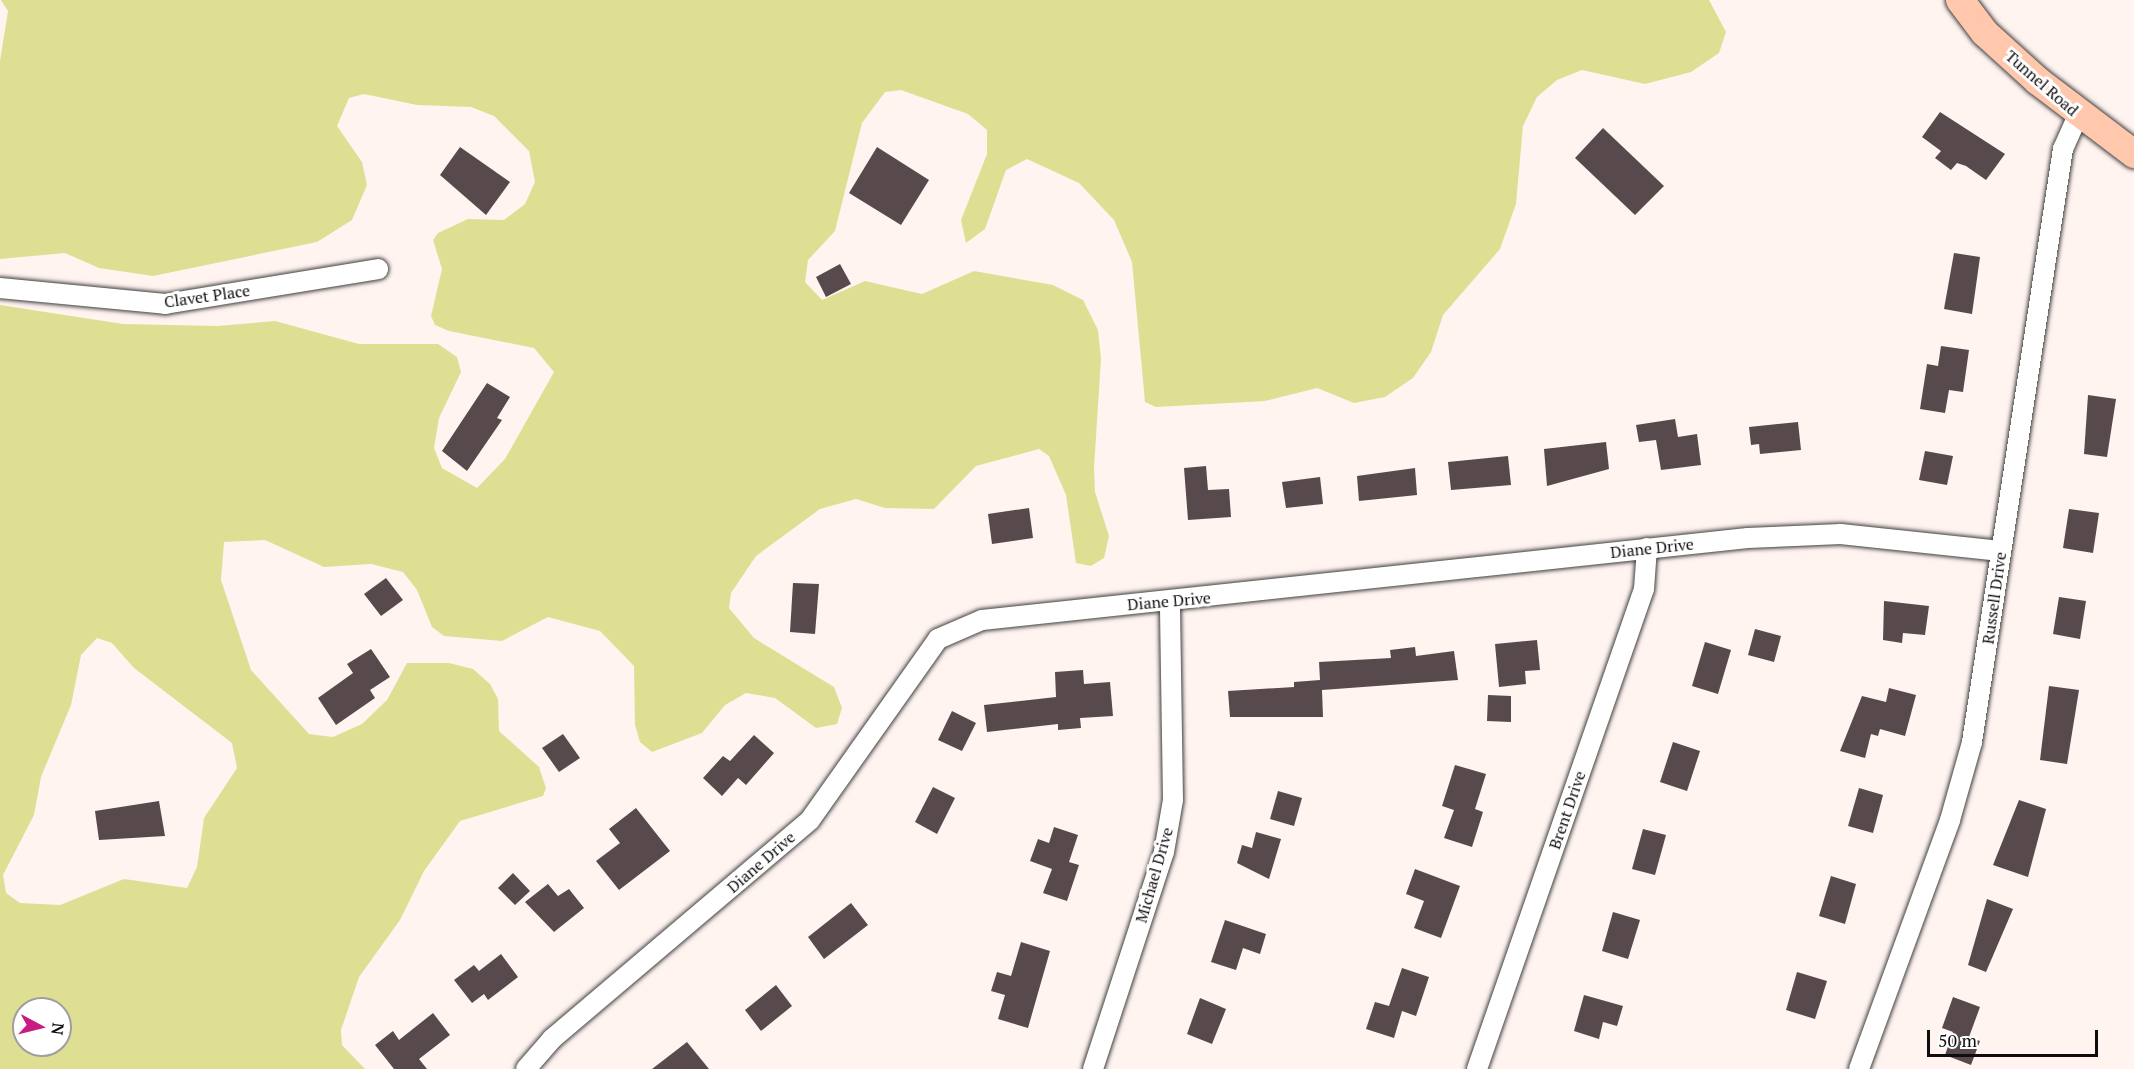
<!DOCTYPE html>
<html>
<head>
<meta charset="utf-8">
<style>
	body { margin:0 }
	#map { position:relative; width:2134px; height:1069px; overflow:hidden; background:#fff4f0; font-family:"PT Serif",serif }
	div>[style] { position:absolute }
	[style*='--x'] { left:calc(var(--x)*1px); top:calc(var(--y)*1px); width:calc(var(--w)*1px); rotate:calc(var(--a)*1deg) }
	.forest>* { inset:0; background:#dfdf94 }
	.building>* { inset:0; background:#584a4c }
	.roads { filter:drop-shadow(0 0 2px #414141) drop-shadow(0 0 2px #414141) }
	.minor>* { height:20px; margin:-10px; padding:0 10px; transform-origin:10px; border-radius:10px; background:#fff }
	.secondary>* { height:28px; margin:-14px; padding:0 14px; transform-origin:14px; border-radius:14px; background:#ffc7ab }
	span { translate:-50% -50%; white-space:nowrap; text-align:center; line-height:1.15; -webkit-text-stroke:6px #fff; paint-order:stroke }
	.street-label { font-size:16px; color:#0e0e0e }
	.north { position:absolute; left:12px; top:997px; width:60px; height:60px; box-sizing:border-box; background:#fff; border:2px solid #9f9f9f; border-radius:50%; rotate:97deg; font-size:16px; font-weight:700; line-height:24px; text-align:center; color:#0e0e0e }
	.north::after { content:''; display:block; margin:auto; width:21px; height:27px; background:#ca1b85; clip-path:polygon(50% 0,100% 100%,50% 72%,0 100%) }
	.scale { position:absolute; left:1927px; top:1030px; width:171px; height:27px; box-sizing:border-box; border:3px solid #0e0e0e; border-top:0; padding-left:8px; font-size:18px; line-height:21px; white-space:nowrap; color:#0e0e0e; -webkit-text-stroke:4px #fff; paint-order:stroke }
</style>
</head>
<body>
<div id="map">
	<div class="forest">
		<i style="clip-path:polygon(evenodd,1px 0,1709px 0,1726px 32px,1719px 53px,1691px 72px,1645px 84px,1582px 70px,1557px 80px,1537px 97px,1523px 126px,1516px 204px,1500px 249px,1443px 315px,1431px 352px,1413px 378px,1385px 397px,1354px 403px,1317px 388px,1265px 401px,1156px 407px,1145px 402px,1132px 262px,1114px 220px,1079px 183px,1027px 159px,1006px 170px,985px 229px,966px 243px,961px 220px,987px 154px,987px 130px,968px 114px,901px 90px,885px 92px,862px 123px,835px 231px,808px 260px,805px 282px,822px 300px,865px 281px,922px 294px,974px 271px,1053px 285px,1083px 300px,1098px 330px,1101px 359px,1094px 468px,1095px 492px,1109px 536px,1104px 558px,1091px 566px,1076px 563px,1066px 495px,1049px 456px,1039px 449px,976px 466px,934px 509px,885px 508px,856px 499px,820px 509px,756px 556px,731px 593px,729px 608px,754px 638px,834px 687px,842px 708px,837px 724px,816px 728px,775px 698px,746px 693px,725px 705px,702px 733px,652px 752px,640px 742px,635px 725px,634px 666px,600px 631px,548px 617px,502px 641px,444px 636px,432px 627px,417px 590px,403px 572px,371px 564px,324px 567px,265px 540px,224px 542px,221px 580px,251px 670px,309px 734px,333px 737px,362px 724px,387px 700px,407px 663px,449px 663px,473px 669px,490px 684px,498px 699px,499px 731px,539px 767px,546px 788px,543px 796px,460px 821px,424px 871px,400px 920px,359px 977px,341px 1030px,342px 1045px,365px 1069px,0 1069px,0 305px,123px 324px,217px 326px,275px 321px,359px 344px,438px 344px,457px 357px,461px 372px,439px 418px,434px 448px,442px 468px,477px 488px,505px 459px,554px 372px,534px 348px,449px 331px,435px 325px,431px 316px,442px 269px,433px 240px,438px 233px,468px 219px,504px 220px,525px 204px,535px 182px,529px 151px,494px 116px,471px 107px,417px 105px,364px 94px,349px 98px,337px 126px,362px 162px,367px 185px,352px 220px,317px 242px,153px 276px,99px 268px,65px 253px,0 259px,0 61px,8px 11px,1px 0,97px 638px,112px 643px,134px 668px,232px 743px,237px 768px,204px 818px,197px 867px,187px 888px,124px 879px,60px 905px,20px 903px,6px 893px,3px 875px,34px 815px,41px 777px,71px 705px,81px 655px,97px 638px,1px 0,24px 1009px,60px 1009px,60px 1045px,24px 1045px,24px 1009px)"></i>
	</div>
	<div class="building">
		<i style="clip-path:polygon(1940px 112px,2005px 154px,1986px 180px,1966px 166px,1957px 163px,1951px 170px,1935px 158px,1941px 151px,1922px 137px)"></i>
		<i style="clip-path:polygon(1603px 128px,1664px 186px,1635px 215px,1575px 158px)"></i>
		<i style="clip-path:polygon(460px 147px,510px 182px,486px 215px,440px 175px)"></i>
		<i style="clip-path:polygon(877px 147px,929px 180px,901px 225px,849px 193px)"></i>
		<i style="clip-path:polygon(1954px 253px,1980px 257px,1972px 314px,1944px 309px)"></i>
		<i style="clip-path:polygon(840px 264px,851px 284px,826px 297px,816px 277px)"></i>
		<i style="clip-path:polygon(1941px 346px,1969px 350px,1963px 392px,1949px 390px,1945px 413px,1920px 409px,1927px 364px,1938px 366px)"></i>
		<i style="clip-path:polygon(487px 383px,510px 397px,497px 418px,502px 420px,467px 471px,442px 451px)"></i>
		<i style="clip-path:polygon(2088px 395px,2116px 399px,2107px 457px,2084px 454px)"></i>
		<i style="clip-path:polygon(1675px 419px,1678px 437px,1697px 434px,1701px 465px,1661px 470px,1656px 440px,1639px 442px,1636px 425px)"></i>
		<i style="clip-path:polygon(1798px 422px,1801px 450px,1760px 454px,1759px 444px,1751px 445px,1749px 427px)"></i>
		<i style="clip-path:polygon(1606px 442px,1609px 469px,1547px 486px,1544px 449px)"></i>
		<i style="clip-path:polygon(1925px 451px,1953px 456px,1947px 485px,1919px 480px)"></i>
		<i style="clip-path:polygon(1508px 456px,1511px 485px,1451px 490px,1448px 462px)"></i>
		<i style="clip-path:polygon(1206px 466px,1208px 490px,1229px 489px,1231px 517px,1188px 520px,1184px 468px)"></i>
		<i style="clip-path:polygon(1415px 468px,1417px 495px,1359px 501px,1357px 476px)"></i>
		<i style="clip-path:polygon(1320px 477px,1323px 504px,1286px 508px,1282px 482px)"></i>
		<i style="clip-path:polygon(1029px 508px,1033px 538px,992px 544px,988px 514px)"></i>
		<i style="clip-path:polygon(2069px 509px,2099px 513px,2093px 553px,2063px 548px)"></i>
		<i style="clip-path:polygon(386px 578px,403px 600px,381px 616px,364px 594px)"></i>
		<i style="clip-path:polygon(793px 583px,819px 584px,815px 634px,790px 632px)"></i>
		<i style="clip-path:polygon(2059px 597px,2086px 601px,2080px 639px,2053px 634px)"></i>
		<i style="clip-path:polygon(1884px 601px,1929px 606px,1925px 635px,1903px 633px,1902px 643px,1883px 640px)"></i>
		<i style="clip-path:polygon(1755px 629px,1781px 636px,1774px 662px,1748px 655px)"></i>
		<i style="clip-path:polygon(1537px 640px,1540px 670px,1525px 671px,1526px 684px,1499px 687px,1495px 644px)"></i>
		<i style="clip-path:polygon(1705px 642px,1731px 650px,1718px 694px,1692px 686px)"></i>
		<i style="clip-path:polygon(1415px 647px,1416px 656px,1454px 651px,1458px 680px,1322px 690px,1323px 717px,1230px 717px,1228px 691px,1294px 687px,1294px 682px,1320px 680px,1319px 662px,1391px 658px,1390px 650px)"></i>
		<i style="clip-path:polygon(371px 649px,390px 677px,370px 690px,375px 698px,336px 725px,318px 698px,353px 673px,347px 664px)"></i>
		<i style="clip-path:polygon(1083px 670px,1084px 684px,1110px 682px,1113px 716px,1080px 718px,1081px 728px,1058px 730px,1058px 724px,987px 732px,984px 705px,1056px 697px,1055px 672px)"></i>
		<i style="clip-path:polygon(2049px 686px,2079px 690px,2067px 764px,2040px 760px)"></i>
		<i style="clip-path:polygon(1889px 688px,1916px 695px,1905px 736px,1880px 729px,1878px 736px,1871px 734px,1865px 758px,1840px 751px,1862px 696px,1886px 702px)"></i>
		<i style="clip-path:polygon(1488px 695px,1511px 696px,1511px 722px,1487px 721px)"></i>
		<i style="clip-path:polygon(952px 711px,976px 723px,962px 751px,938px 740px)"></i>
		<i style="clip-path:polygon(563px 734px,580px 758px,559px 772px,542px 748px)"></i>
		<i style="clip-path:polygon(754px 735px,774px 753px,746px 785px,738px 778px,722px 796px,703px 778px,723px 756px,730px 761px)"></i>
		<i style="clip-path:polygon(1673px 742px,1700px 751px,1687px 791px,1660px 782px)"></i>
		<i style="clip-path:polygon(1455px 765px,1486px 774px,1475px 809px,1483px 812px,1472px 847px,1444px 838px,1454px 810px,1442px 806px)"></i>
		<i style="clip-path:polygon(933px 787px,955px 798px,937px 834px,915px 822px)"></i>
		<i style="clip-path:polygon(1859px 788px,1883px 795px,1873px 833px,1848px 826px)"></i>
		<i style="clip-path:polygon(1278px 791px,1302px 798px,1294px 826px,1270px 819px)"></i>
		<i style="clip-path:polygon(2019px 800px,2046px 809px,2028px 877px,1993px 865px)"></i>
		<i style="clip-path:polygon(159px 801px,165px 836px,99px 840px,95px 811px)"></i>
		<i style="clip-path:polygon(636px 808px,670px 851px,619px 890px,596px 861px,620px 843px,609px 829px)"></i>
		<i style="clip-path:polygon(1054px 827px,1078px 835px,1069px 862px,1079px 865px,1067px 901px,1043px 893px,1052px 869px,1030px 861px,1038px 839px,1049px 843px)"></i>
		<i style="clip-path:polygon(1643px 829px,1666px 835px,1655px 875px,1632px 869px)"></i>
		<i style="clip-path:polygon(1256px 832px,1281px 839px,1269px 879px,1237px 863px,1242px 845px,1252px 848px)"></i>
		<i style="clip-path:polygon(1415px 869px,1460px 886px,1441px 938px,1414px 928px,1424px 901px,1406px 894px)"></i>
		<i style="clip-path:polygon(513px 873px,530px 891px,515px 905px,498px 888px)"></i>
		<i style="clip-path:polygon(1831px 876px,1856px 884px,1845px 924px,1819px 916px)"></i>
		<i style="clip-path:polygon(548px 884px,558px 896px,569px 889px,584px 908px,554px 932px,525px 902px)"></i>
		<i style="clip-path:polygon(1987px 899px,2013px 909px,1986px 972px,1968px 965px)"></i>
		<i style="clip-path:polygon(851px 903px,868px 925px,824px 959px,808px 937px)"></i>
		<i style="clip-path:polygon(1613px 912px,1640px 920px,1628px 959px,1602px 951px)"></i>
		<i style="clip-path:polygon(1225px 920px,1266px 934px,1260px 954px,1243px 948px,1236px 970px,1211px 962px)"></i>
		<i style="clip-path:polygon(1021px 942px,1050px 951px,1028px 1028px,998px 1019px,1005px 995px,991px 991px,997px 972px,1011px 976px)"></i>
		<i style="clip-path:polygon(501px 954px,518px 977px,488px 1000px,484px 994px,472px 1003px,454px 980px,474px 965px,479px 971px)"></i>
		<i style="clip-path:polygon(1402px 968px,1429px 977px,1416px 1016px,1402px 1011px,1394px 1038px,1366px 1029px,1375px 1002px,1389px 1006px)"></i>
		<i style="clip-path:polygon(1797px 972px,1827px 981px,1815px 1019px,1786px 1010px)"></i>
		<i style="clip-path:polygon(776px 985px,792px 1006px,761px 1031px,745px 1010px)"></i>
		<i style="clip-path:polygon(1584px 995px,1623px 1006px,1617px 1026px,1603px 1022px,1599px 1039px,1574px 1031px)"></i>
		<i style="clip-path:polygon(1953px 997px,1980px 1007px,1969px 1037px,1980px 1041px,1971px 1065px,1945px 1055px,1953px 1032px,1942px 1028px)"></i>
		<i style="clip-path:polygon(1200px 998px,1226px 1009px,1212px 1044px,1187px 1034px)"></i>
		<i style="clip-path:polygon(433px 1013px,450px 1035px,419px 1059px,427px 1069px,394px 1069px,375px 1045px,393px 1031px,399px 1040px)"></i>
		<i style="clip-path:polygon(687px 1042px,709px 1069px,652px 1069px)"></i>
	</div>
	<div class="roads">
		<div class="minor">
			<i style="--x:0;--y:288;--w:166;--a:5.5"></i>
			<i style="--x:165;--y:304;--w:216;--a:-9.3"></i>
			<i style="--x:526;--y:1069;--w:40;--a:-49"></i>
			<i style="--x:552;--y:1039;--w:338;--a:-40.3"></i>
			<i style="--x:810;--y:820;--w:222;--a:-54.7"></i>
			<i style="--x:938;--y:639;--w:48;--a:-23.4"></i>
			<i style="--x:982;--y:620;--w:770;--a:-6.11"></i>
			<i style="--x:1748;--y:538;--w:93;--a:-2.5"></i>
			<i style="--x:1841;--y:534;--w:160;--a:6.1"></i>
			<i style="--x:1093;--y:1069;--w:228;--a:-71.9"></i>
			<i style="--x:1164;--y:852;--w:53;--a:-80.2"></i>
			<i style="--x:1173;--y:800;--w:197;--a:-90.9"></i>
			<i style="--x:1477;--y:1069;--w:508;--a:-70.82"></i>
			<i style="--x:1644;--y:589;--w:41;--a:-85.8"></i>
			<i style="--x:1859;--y:1069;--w:265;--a:-69.9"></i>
			<i style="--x:1950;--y:820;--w:81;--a:-74.2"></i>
			<i style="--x:1972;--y:742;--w:600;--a:-81.28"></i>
			<i style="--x:2063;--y:149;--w:37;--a:-66"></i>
		</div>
		<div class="secondary">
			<i style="--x:1960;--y:0;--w:41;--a:52.9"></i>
			<i style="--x:1985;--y:33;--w:72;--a:42.2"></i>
			<i style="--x:2038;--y:81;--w:121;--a:37.2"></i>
		</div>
	</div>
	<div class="street-label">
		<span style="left:2042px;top:83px;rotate:41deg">Tunnel Road</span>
		<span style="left:207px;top:296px;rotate:-8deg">Clavet Place</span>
		<span style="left:1652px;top:548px;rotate:-6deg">Diane Drive</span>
		<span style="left:1994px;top:598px;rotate:-82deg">Russell Drive</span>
		<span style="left:1169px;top:601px;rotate:-5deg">Diane Drive</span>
		<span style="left:1567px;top:810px;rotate:-71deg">Brent Drive</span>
		<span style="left:761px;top:862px;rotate:-41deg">Diane Drive</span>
		<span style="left:1154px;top:875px;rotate:-74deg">Michael Drive</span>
	</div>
	<div class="north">N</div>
	<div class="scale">50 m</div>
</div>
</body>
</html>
